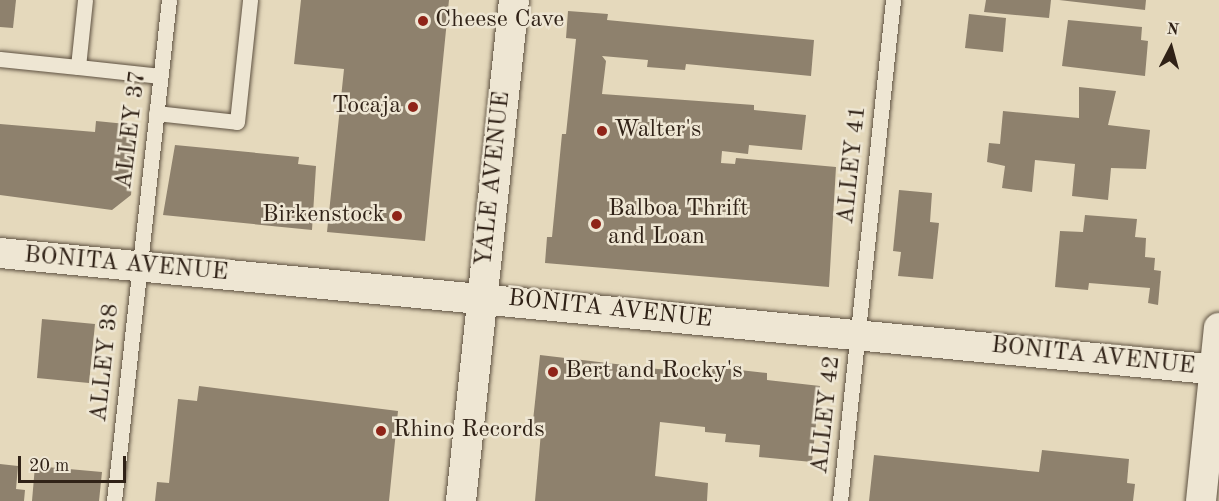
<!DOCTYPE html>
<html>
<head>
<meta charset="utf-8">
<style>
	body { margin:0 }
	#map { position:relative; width:1219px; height:501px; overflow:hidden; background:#e5d9bc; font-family:"Old Standard TT",serif }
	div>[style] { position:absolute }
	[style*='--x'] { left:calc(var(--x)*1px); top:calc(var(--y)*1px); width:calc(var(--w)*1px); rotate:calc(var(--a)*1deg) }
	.building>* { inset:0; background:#8e816d }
	.roads { filter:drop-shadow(0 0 2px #5d5040) drop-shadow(0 0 2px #5d5040) }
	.service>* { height:15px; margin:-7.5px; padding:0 7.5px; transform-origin:7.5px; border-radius:7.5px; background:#eee6d3 }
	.minor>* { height:30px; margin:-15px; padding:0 15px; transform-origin:15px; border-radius:15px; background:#eee6d3 }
	.dots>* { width:16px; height:16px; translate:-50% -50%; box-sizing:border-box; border:3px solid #eee6d3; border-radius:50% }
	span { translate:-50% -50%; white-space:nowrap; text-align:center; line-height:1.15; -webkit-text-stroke:5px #eee6d3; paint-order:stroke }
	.poi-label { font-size:24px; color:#302217 }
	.left { translate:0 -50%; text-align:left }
	.right { translate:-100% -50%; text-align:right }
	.street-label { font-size:24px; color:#302217 }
	.north { position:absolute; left:1141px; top:18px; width:60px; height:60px; -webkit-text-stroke:4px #eee6d3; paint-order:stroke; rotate:6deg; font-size:16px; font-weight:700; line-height:24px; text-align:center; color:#302217 }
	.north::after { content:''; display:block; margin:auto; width:21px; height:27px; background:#302217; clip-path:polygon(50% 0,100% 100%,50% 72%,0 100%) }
	.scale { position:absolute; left:18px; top:456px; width:108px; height:27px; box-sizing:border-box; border:3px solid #302217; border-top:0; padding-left:8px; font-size:18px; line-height:21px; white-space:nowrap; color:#302217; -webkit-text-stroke:4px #eee6d3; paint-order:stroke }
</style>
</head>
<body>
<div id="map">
	<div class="building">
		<i style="clip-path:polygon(0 0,16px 0,13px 28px,0 27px)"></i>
		<i style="clip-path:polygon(301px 0,449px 0,425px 241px,327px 232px,344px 69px,294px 64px)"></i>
		<i style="clip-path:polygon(986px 0,1051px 0,1049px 18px,984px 12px)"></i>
		<i style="clip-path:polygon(1059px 0,1146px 0,1145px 10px)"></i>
		<i style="clip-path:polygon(568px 11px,608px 14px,607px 20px,814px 40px,811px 76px,686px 64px,685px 70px,647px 67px,648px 60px,602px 56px,606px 61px,602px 94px,754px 105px,754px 110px,806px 115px,802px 150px,749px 145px,748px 154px,722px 151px,721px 163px,735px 164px,736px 158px,836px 167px,829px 287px,545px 263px,547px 237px,552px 237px,562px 134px,566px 134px,576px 39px,566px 38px)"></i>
		<i style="clip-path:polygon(969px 14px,1006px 18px,1003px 52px,965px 48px)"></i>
		<i style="clip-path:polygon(1068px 20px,1142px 27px,1141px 40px,1148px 41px,1145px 76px,1062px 66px)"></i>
		<i style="clip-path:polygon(1079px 87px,1116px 91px,1108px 125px,1150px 130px,1146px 169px,1111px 168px,1108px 200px,1072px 196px,1075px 164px,1035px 160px,1032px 192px,1002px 188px,1005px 166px,987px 162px,989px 143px,1000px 144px,1003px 111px,1079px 118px)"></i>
		<i style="clip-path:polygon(96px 121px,136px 125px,131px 195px,112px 210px,0 195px,0 124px,95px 132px)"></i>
		<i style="clip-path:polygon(175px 145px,299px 157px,298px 164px,316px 166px,312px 230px,163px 215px)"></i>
		<i style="clip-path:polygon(899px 190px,932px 193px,930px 222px,939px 223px,933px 279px,898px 276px,901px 252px,893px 251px)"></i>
		<i style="clip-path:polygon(1085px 215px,1137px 219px,1135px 237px,1146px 238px,1145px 257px,1155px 258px,1154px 270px,1161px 271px,1158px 305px,1148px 303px,1150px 288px,1089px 283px,1088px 290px,1055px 287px,1060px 231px,1083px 232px)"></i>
		<i style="clip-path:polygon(42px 319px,95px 324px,89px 383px,37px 378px)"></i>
		<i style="clip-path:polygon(540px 355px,658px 369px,712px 372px,713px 367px,767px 373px,767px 380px,820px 386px,812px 462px,759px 457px,760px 445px,725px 442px,726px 434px,705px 432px,705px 427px,660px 422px,655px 476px,708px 483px,707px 501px,535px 501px,541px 432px,532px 430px)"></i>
		<i style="clip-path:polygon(199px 386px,398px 411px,389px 501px,155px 501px,157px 482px,169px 483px,178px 399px,197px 401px)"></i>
		<i style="clip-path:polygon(1042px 450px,1129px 459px,1127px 483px,1135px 484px,1133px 501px,869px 501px,874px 455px,1039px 472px)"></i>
		<i style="clip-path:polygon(0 464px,18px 466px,16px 489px,25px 490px,24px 501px,0 501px)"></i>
		<i style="clip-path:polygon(35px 466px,102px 472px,99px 501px,32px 501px)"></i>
	</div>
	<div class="roads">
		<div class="service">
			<i style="--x:85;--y:0;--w:67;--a:96"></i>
			<i style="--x:78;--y:67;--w:83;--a:6.2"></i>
			<i style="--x:0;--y:59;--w:78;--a:5.9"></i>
			<i style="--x:156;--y:113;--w:81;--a:6.3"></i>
			<i style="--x:237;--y:122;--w:123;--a:-83.9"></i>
			<i style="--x:114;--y:501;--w:504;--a:-83.74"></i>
			<i style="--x:840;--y:501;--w:504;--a:-83.96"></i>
		</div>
		<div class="minor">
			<i style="--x:0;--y:253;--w:1225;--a:5.48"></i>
			<i style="--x:461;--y:501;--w:504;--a:-83.96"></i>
			<i style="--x:1201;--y:501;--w:174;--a:-84.1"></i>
		</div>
	</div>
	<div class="dots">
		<i style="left:423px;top:21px;background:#8f2418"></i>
		<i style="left:413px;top:107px;background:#8f2418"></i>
		<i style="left:602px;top:131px;background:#8f2418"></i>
		<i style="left:397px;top:216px;background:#8f2418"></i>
		<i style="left:596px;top:224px;background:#8f2418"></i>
		<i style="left:553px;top:372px;background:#8f2418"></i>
		<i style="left:381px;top:431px;background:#8f2418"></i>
	</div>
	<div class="poi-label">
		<span class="left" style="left:435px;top:21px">Cheese Cave</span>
		<span class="right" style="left:401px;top:107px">Tocaja</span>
		<span class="left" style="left:614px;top:131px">Walter's</span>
		<span class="left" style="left:608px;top:224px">Balboa Thrift<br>and Loan</span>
		<span class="right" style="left:385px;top:216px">Birkenstock</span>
		<span class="left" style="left:565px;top:372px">Bert and Rocky's</span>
		<span class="left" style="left:393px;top:431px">Rhino Records</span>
	</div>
	<div class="street-label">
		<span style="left:132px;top:130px;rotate:-83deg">ALLEY 37</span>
		<span style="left:853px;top:165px;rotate:-84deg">ALLEY 41</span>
		<span style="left:494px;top:179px;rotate:-84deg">YALE AVENUE</span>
		<span style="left:126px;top:265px;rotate:5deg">BONITA AVENUE</span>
		<span style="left:610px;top:310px;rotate:6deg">BONITA AVENUE</span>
		<span style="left:1093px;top:357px;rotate:6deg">BONITA AVENUE</span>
		<span style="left:106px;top:363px;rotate:-84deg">ALLEY 38</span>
		<span style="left:827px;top:415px;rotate:-84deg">ALLEY 42</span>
	</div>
	<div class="north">N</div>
	<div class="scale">20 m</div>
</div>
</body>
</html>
